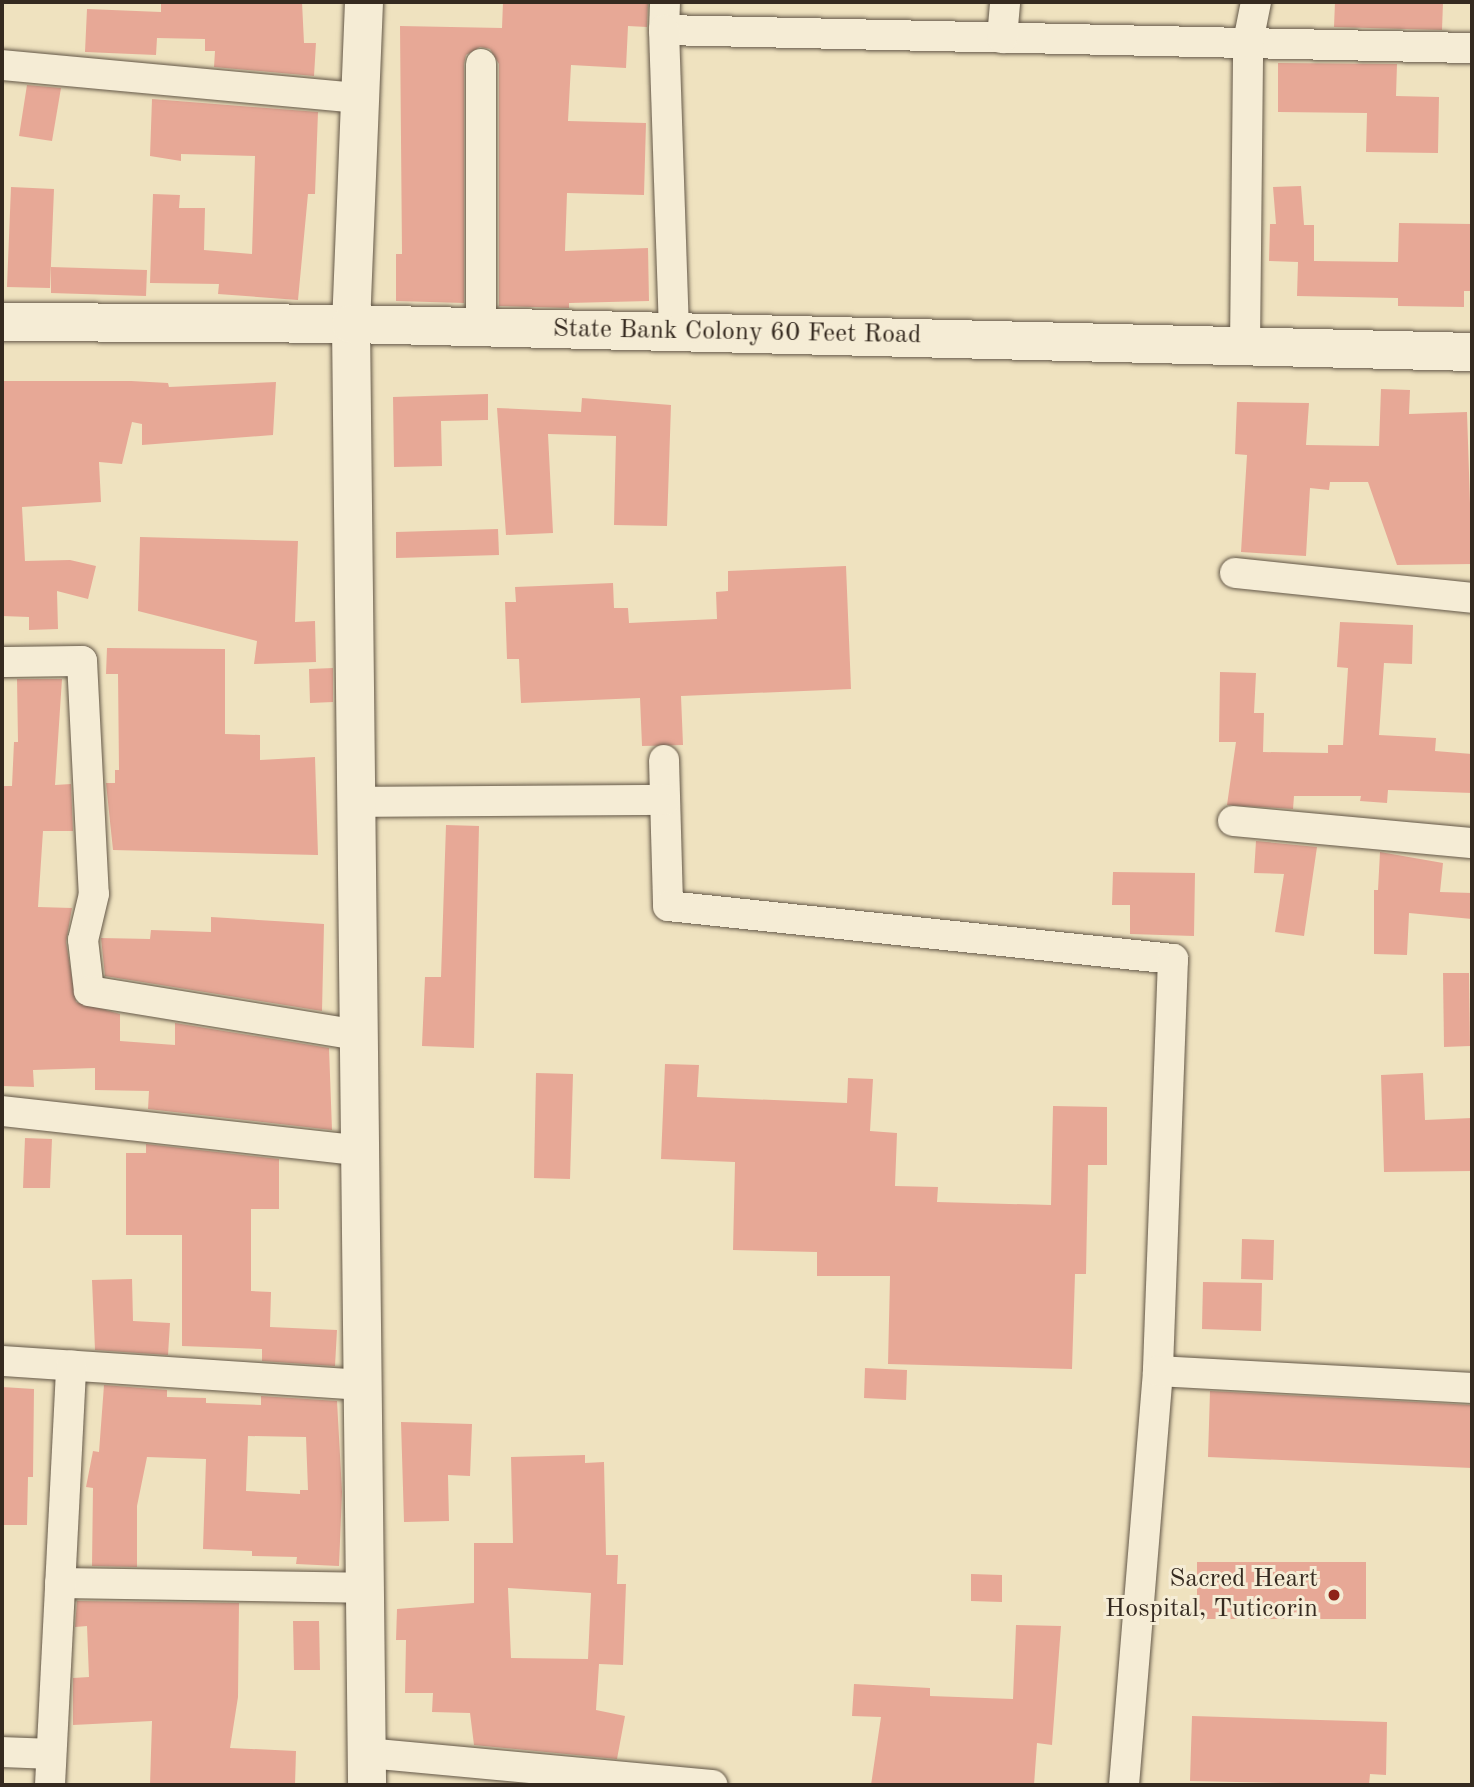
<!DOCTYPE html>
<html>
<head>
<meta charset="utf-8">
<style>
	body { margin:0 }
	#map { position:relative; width:1474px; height:1787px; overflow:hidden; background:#efe2bf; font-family:"Old Standard TT",serif }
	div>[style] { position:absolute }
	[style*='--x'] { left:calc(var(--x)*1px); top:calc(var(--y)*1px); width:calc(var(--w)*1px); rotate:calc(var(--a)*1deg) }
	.building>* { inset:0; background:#e7a896 }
	.roads { filter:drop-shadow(0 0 2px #645848) drop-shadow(0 0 2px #645848) }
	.minor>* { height:30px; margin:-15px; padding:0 15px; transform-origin:15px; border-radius:15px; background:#f5ecd5 }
	.tertiary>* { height:38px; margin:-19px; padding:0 19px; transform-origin:19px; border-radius:19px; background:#f5ecd5 }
	.dots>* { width:19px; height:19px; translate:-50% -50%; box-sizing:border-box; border:4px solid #f5ecd5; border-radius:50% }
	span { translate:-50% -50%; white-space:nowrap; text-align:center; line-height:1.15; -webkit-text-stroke:6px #f5ecd5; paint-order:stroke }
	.street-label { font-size:26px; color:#352a20 }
	.poi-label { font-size:26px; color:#352a20 }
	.right { translate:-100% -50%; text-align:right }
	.frame { position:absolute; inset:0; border:4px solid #352a20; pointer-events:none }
</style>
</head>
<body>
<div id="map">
	<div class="building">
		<i style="clip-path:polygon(161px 2px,302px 2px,304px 43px,316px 43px,314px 76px,214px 67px,215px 51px,205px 51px,205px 39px,157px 38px,156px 55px,85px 52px,87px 9px,161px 12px)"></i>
		<i style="clip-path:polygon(503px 2px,648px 2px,647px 27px,628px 26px,626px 68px,571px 65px,568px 121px,646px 123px,644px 195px,567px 193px,565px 251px,648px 248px,649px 301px,569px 303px,569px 308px,499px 306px,499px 64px,490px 49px,480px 47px,466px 55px,464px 64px,464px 303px,396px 301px,396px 254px,402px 254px,400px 26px,502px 28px)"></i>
		<i style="clip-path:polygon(1335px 2px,1443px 2px,1442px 30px,1334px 27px)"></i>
		<i style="clip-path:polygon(1278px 63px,1397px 64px,1396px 96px,1439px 97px,1438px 153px,1366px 152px,1367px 113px,1278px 112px)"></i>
		<i style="clip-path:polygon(27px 85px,61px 88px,52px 141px,19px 136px)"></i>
		<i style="clip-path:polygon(152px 99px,318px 112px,315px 194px,308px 194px,298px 300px,218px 294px,219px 284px,150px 283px,153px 194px,180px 195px,179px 208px,205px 208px,204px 250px,252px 254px,255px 156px,181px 154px,181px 161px,150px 156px)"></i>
		<i style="clip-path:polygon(1301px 186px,1304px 225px,1314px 225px,1314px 261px,1398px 262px,1399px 223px,1472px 224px,1472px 291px,1464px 291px,1464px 307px,1398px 306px,1398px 298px,1297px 296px,1298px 262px,1269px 261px,1270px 224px,1276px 224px,1273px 187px)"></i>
		<i style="clip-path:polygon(11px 187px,54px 189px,50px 288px,7px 287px)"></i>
		<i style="clip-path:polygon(51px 267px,147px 270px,146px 296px,51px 293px)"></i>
		<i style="clip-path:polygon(2px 381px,131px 381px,168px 383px,169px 387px,276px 382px,273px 435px,142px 445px,142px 424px,132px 422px,122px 464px,99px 462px,101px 502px,22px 507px,25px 561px,70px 560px,96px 566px,88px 599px,57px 591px,58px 629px,29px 630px,29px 617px,2px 616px)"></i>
		<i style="clip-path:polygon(1381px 389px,1410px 390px,1409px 414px,1467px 412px,1472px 564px,1397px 565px,1368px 482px,1330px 482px,1329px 490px,1310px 488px,1306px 556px,1241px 552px,1247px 455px,1235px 454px,1237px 402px,1309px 403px,1306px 445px,1379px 446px)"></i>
		<i style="clip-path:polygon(488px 394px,488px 420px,441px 421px,442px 466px,394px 467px,393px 397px)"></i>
		<i style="clip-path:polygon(582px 398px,671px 405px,667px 526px,614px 525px,616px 436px,548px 434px,553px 533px,506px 535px,497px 408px,581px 412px)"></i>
		<i style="clip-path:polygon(498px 529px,499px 555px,396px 558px,396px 532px)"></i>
		<i style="clip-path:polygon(140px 537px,298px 541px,295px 622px,315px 621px,316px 662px,254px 664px,257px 641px,138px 611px)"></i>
		<i style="clip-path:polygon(846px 566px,851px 689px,681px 696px,683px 745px,642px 746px,640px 698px,521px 703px,519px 659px,507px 659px,505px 602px,516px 602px,515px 587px,613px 583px,614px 608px,628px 608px,629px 623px,717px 619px,716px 592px,728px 591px,728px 571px)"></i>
		<i style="clip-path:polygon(1340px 622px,1413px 625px,1412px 664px,1384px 663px,1379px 735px,1436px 738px,1435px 751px,1472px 754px,1472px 793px,1388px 790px,1387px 803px,1360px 801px,1361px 796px,1294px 796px,1293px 809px,1227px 805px,1236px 742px,1219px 742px,1220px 672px,1256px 673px,1254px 713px,1264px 713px,1263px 752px,1328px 753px,1328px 745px,1343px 745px,1348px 668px,1337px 667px)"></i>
		<i style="clip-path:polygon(107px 648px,225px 649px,225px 734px,260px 735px,260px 760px,315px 757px,318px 855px,113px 850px,106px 783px,115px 783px,115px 770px,119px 770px,118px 674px,106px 674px)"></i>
		<i style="clip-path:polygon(333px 668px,333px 702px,310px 703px,309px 669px)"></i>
		<i style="clip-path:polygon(17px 679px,62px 679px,55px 785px,71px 784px,73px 831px,43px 831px,38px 907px,72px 908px,66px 942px,76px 1002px,120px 1014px,120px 1041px,175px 1045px,175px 1023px,329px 1048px,332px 1130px,148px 1109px,149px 1091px,95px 1090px,95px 1068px,33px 1070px,34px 1087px,2px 1086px,2px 786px,12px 786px,14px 742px,18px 742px)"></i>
		<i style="clip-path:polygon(446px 825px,479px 826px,474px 1048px,422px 1046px,425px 977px,441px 977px)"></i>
		<i style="clip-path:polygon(1256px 841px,1317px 847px,1304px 936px,1275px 932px,1284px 874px,1254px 873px)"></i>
		<i style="clip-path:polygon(1380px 852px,1443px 863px,1440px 892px,1472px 893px,1472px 919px,1409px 913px,1407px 955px,1374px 954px,1374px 890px,1378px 890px)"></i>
		<i style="clip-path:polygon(1113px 872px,1195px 873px,1194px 936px,1130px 934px,1130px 905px,1112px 905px)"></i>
		<i style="clip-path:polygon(211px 917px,324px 924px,322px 1011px,105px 976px,101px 938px,150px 939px,151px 930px,211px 932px)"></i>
		<i style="clip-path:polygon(1443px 973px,1469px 973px,1470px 1046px,1444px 1047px)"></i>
		<i style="clip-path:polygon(665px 1064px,699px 1065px,697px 1097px,847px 1103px,848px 1078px,873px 1079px,870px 1131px,897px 1133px,895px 1186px,938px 1187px,937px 1202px,1051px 1205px,1053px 1106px,1107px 1107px,1107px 1165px,1088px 1165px,1086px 1274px,1075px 1274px,1072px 1369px,888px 1364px,890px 1276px,817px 1276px,817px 1252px,733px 1250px,735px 1162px,661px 1159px)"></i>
		<i style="clip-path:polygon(536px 1073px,573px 1074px,570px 1179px,534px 1178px)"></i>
		<i style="clip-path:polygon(1423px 1073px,1425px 1120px,1472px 1118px,1472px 1171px,1384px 1172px,1381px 1075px)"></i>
		<i style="clip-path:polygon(25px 1138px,52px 1139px,50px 1188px,23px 1188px)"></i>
		<i style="clip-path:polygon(146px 1144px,279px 1159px,279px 1209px,251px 1209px,251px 1291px,271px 1292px,270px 1327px,337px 1330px,335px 1366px,262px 1361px,262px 1349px,182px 1346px,182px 1235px,126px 1235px,126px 1153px,146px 1153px)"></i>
		<i style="clip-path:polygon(1242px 1239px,1274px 1240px,1273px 1280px,1241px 1279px)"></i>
		<i style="clip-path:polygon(132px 1279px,133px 1321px,170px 1323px,168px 1355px,95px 1350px,92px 1280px)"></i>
		<i style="clip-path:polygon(1203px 1282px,1262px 1283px,1261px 1331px,1202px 1329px)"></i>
		<i style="clip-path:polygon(865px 1368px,907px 1370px,906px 1400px,864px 1398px)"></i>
		<i style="clip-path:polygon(evenodd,104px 1385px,167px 1390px,167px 1397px,206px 1398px,206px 1403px,261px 1405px,261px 1396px,337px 1401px,342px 1492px,339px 1566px,296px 1564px,297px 1557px,252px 1556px,252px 1551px,203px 1549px,206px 1459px,147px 1457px,137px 1506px,137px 1567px,92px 1566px,93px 1488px,86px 1487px,93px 1451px,99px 1452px,104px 1385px,248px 1436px,306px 1437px,308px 1490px,300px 1490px,300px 1494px,246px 1491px,248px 1436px)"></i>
		<i style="clip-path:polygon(2px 1387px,34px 1389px,33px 1477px,28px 1477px,27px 1525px,2px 1525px)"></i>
		<i style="clip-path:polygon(1210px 1391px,1472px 1405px,1472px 1468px,1208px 1457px)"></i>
		<i style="clip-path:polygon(401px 1422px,472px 1424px,470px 1476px,448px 1475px,449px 1521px,404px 1522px)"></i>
		<i style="clip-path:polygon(evenodd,585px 1455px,585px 1463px,604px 1462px,606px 1555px,618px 1555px,617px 1584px,626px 1584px,623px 1665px,599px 1664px,596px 1710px,625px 1716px,617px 1759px,474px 1745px,470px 1713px,432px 1712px,433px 1693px,405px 1693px,406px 1640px,396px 1640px,397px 1609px,474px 1603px,474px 1543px,513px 1543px,511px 1457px,585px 1455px,508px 1588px,591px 1593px,588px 1659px,511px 1658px,508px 1588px)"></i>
		<i style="clip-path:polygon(1197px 1562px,1366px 1562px,1366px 1619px,1197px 1619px)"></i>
		<i style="clip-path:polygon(971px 1574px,1002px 1575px,1002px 1602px,971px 1601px)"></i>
		<i style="clip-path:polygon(77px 1601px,239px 1603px,238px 1697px,230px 1748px,296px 1751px,295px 1785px,150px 1785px,152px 1721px,73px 1725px,73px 1678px,89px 1677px,87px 1626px,75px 1627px)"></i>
		<i style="clip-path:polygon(293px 1621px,319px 1621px,320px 1670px,294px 1670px)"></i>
		<i style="clip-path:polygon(1016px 1625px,1061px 1626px,1052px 1745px,1037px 1743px,1034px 1785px,871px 1785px,881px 1717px,852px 1716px,854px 1684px,930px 1688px,930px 1696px,1013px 1699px)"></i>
		<i style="clip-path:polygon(1192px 1716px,1387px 1722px,1386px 1775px,1370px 1774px,1369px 1785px,1190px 1781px)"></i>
	</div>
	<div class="roads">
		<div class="minor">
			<i style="--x:665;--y:2;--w:28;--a:92"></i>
			<i style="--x:664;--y:30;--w:808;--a:1.28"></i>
			<i style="--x:664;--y:30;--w:302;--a:88.1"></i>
			<i style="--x:1002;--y:38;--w:36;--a:-85"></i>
			<i style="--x:481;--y:64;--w:263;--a:90"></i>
			<i style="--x:2;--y:65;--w:360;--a:5.3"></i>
			<i style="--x:1245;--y:346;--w:304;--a:-89.4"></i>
			<i style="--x:1248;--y:42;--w:41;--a:-78.7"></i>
			<i style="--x:1235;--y:573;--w:238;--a:6"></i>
			<i style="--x:2;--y:662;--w:80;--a:-0.7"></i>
			<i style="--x:82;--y:661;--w:233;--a:87.1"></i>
			<i style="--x:94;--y:894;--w:47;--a:103.4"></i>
			<i style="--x:83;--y:940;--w:51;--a:83.3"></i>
			<i style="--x:89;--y:991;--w:272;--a:9.3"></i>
			<i style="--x:664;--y:760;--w:146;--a:88.4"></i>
			<i style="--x:668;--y:906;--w:508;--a:5.99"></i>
			<i style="--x:1173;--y:959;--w:412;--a:92.1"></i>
			<i style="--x:355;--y:802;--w:310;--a:-0.4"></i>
			<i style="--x:1233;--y:821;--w:240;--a:5.3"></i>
			<i style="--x:2;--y:1111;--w:357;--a:6.3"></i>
			<i style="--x:2;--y:1361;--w:358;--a:3.8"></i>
			<i style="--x:60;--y:1583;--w:303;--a:0.9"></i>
			<i style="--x:2;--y:1752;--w:49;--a:2.3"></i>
			<i style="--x:367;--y:1753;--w:347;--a:5.3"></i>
			<i style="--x:50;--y:1785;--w:420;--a:-87.1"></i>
			<i style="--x:1124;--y:1785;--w:415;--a:-85.3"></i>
			<i style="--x:1158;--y:1371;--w:314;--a:3.1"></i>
		</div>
		<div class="tertiary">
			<i style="--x:364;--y:2;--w:322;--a:92.3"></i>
			<i style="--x:351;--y:324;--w:1461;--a:89.37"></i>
			<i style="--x:2;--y:322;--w:349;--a:0.3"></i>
			<i style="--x:351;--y:324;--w:1121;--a:1.43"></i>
		</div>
	</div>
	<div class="dots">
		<i style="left:1334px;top:1595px;background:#8f2418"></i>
	</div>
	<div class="street-label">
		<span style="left:737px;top:333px;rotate:1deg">State Bank Colony 60 Feet Road</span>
	</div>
	<div class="poi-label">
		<span class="right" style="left:1318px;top:1595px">Sacred Heart<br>Hospital, Tuticorin</span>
	</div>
	<div class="frame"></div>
</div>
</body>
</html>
